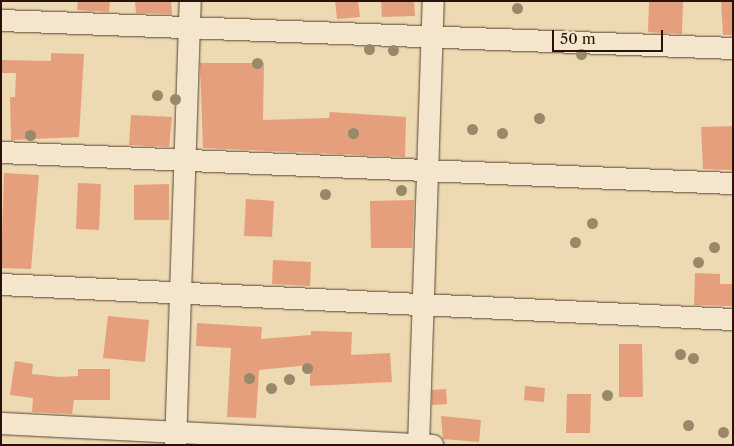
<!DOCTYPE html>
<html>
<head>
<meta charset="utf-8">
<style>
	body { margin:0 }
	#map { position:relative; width:734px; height:446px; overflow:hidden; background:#edd9b2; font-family:"Libre Caslon Text",serif }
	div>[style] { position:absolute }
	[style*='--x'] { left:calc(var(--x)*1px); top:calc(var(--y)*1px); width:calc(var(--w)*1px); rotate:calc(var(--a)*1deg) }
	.building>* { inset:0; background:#e59f7c }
	.roads { filter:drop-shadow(0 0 1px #5a4433) drop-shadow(0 0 1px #5a4433) }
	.minor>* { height:21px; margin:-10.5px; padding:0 10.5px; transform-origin:10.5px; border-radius:10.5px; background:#f3e6cd }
	.trees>* { width:11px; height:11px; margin:-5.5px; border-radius:50%; background:#98896b }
	span { translate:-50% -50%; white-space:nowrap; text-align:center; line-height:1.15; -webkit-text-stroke:4.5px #f3e6cd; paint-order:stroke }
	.frame { position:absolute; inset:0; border:2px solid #291309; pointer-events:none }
	.scale { position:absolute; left:552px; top:30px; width:111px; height:22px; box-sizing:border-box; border:2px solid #291309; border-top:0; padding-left:6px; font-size:15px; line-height:18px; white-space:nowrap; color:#291309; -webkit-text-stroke:4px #f3e6cd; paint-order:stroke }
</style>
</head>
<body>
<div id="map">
	<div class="building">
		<i style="clip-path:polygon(78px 1px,110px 1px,109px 12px,77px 10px)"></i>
		<i style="clip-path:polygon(135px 1px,171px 1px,172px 14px,136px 13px)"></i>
		<i style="clip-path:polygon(335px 1px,358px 1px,360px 17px,337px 19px)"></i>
		<i style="clip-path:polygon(381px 1px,414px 1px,415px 16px,382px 17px)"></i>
		<i style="clip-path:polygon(649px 1px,683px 1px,682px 34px,648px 32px)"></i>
		<i style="clip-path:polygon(721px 1px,733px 1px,733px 35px,723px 35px)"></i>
		<i style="clip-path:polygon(51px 53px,84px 54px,79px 137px,11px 140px,10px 97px,15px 97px,16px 73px,1px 73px,1px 60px,51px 61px)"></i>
		<i style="clip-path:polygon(200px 63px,264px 63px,263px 120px,329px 118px,330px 112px,406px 117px,405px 157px,203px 148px)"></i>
		<i style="clip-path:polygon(131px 115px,172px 117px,169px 147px,129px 145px)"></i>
		<i style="clip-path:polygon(733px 126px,733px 170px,703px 169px,701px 127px)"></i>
		<i style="clip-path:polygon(4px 173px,39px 175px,31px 269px,1px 268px)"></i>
		<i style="clip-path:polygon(78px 183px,101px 184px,99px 230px,76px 229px)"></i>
		<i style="clip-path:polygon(169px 184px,169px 220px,134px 220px,134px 185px)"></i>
		<i style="clip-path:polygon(246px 199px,274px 201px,272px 237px,244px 236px)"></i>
		<i style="clip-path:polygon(414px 200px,412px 248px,371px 248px,370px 201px)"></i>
		<i style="clip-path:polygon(273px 260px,311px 262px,310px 286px,272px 284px)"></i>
		<i style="clip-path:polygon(695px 273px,720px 274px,720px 284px,733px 284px,733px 306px,694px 305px)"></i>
		<i style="clip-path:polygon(108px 316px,149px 320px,145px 362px,103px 358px)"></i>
		<i style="clip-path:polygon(197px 323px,262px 327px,261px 339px,311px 335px,311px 331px,352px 332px,351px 355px,390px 353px,392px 382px,310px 386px,310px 365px,259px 370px,256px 418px,227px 417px,231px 348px,196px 346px)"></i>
		<i style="clip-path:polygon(619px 344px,642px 344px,643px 397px,619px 397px)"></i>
		<i style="clip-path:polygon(15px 361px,33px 364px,32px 374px,60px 377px,78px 376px,78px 369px,110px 369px,110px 400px,74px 400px,72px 414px,32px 412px,33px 398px,10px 395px)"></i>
		<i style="clip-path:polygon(525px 386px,545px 388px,544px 402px,524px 400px)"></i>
		<i style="clip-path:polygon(446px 389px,447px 404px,432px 405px,432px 390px)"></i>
		<i style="clip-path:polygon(567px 394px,591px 394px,590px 433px,566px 433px)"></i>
		<i style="clip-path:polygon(441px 416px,481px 420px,479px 442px,443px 439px)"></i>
	</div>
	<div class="roads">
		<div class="minor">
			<i style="--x:1;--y:20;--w:733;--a:2.19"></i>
			<i style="--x:1;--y:152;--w:733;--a:2.43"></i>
			<i style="--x:1;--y:284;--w:733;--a:2.74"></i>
			<i style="--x:1;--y:423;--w:432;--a:2.9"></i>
			<i style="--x:175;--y:445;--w:444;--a:-88.1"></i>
			<i style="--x:418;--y:445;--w:444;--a:-88.1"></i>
		</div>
	</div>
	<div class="trees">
		<i style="left:517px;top:8px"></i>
		<i style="left:369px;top:49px"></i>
		<i style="left:393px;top:50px"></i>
		<i style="left:581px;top:54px"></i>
		<i style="left:257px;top:63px"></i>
		<i style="left:157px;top:95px"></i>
		<i style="left:175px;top:99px"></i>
		<i style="left:539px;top:118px"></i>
		<i style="left:472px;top:129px"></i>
		<i style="left:353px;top:133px"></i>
		<i style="left:502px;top:133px"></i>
		<i style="left:30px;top:135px"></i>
		<i style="left:401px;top:190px"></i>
		<i style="left:325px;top:194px"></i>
		<i style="left:592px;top:223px"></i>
		<i style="left:575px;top:242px"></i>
		<i style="left:714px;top:247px"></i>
		<i style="left:698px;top:262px"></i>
		<i style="left:680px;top:354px"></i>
		<i style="left:693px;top:358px"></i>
		<i style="left:307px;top:368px"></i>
		<i style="left:249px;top:378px"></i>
		<i style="left:289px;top:379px"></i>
		<i style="left:271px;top:388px"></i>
		<i style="left:607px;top:395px"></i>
		<i style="left:688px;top:425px"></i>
		<i style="left:723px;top:432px"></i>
	</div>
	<div class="frame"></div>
	<div class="scale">50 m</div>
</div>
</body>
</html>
